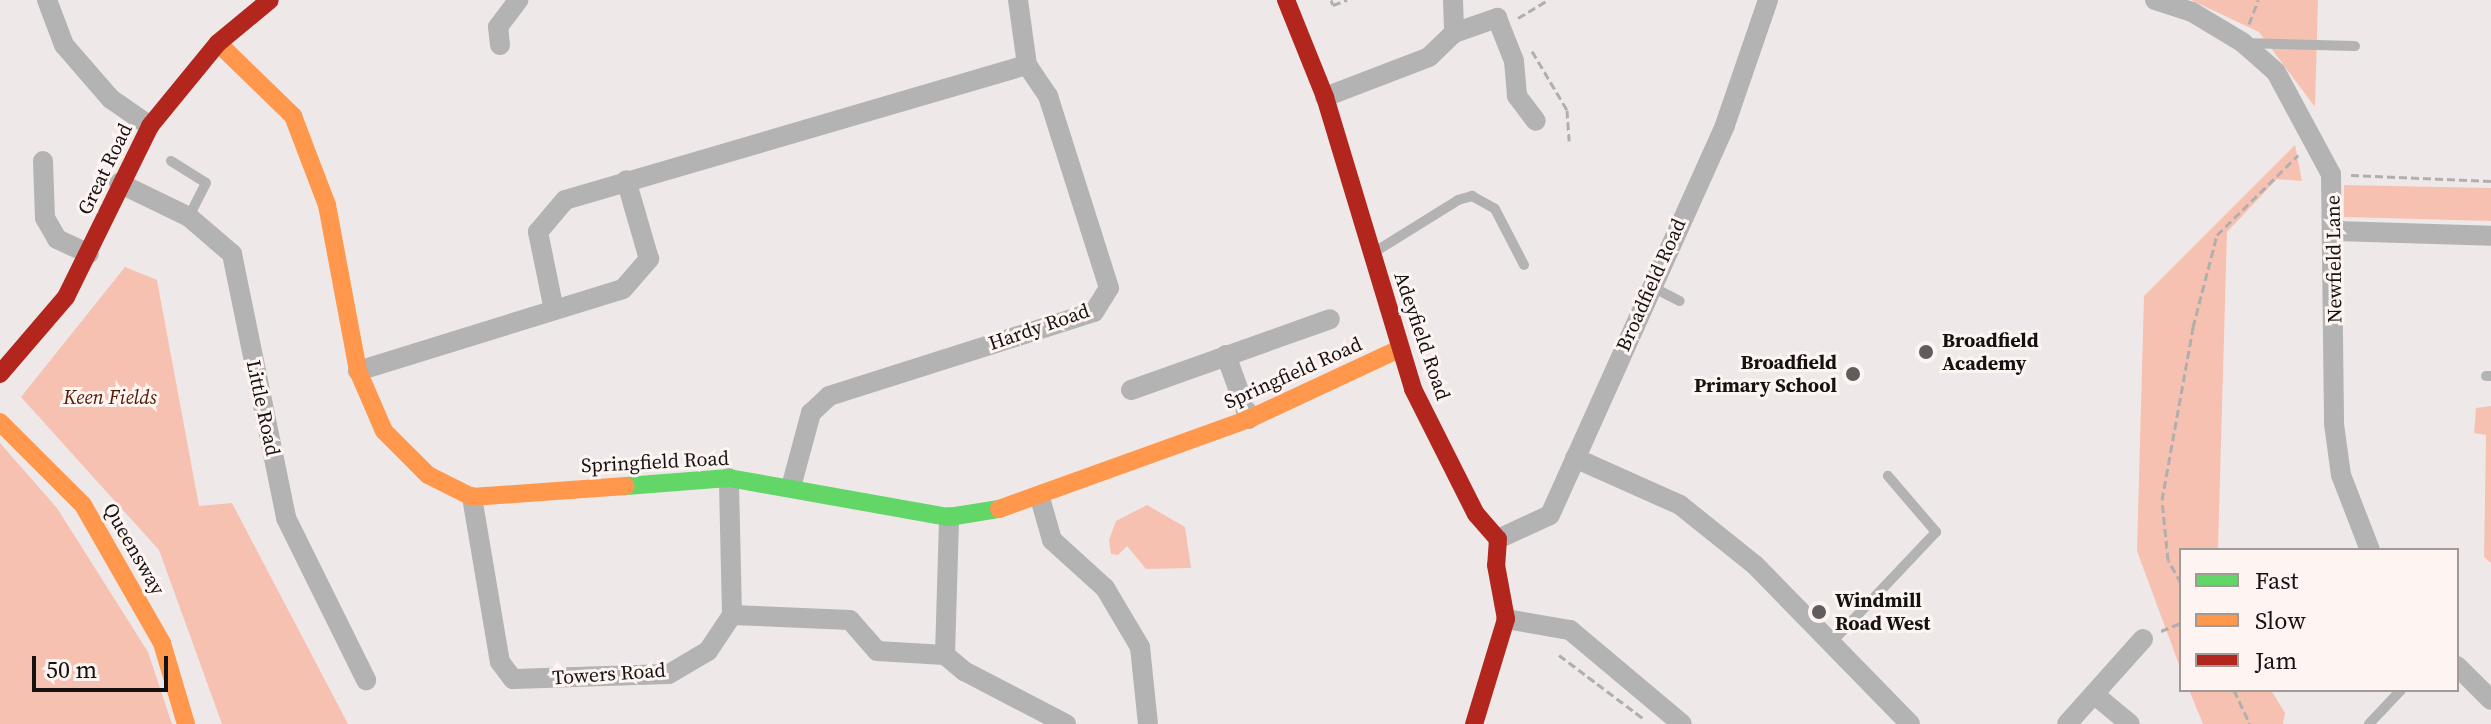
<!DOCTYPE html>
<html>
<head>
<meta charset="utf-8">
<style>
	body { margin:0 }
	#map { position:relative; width:2491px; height:724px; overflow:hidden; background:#eee9e8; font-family:"Source Serif 4",serif }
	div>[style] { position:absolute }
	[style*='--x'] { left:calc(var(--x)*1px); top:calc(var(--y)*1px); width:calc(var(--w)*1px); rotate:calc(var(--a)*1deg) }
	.green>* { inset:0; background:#f7c1b2 }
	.path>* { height:3px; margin-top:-1.5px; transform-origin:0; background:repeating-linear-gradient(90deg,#b0afae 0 8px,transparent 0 12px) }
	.lane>* { height:10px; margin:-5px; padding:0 5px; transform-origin:5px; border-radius:5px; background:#b2b3b2 }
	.street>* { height:20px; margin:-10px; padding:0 10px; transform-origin:10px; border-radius:10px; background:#b2b3b2 }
	.fast>* { height:18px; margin:-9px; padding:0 9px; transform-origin:9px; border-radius:9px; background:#63d668 }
	.slow>* { height:18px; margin:-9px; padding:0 9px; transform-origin:9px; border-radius:9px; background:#ff974d }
	.jam>* { height:18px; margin:-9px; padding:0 9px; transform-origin:9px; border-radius:9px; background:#b3261e }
	.dots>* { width:22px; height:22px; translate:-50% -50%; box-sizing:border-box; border:4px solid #fef5f2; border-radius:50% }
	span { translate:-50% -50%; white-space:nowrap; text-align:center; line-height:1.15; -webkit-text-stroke:6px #fef5f2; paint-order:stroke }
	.street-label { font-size:20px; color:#161211 }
	.poi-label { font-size:20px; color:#161211; font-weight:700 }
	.left { translate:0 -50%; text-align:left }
	.right { translate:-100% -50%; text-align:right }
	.park-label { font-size:20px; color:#521806; font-style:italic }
	.legend { position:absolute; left:2179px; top:548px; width:280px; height:144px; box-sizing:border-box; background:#fef5f2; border:2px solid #a19a98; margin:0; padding:10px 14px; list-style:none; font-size:24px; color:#161211 }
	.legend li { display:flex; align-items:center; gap:16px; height:40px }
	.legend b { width:40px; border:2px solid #a19a98 }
	.scale { position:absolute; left:32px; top:656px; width:136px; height:36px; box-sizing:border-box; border:4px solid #161211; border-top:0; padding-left:10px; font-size:24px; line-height:28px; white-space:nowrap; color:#161211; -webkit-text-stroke:6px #fef5f2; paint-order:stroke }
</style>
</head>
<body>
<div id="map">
	<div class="green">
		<i style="clip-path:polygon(2191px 0,2318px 0,2315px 107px,2259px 32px)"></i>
		<i style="clip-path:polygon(2295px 145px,2302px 181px,2277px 179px,2227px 232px,2218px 550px,2181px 550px,2181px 670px,2137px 551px,2144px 296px)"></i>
		<i style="clip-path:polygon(2344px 185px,2491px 188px,2491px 221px,2344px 217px)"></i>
		<i style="clip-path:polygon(125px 267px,157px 280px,199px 506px,232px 503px,348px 724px,222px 724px,159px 550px,21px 397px)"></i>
		<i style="clip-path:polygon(2491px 406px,2491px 563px,2484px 557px,2486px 435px,2474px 433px,2476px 408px)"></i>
		<i style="clip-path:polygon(0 443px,57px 508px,148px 652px,172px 724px,0 724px)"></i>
		<i style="clip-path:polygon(1147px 505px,1185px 527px,1191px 568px,1146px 569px,1127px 546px,1118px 555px,1111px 554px,1109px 540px,1116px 521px)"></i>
		<i style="clip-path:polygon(2189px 690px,2271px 690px,2285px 713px,2283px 724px,2203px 724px)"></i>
	</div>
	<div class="path">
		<i style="--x:1331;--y:0;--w:5;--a:68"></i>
		<i style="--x:1333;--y:5;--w:15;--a:-20"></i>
		<i style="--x:1518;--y:18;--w:35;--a:-31"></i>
		<i style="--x:2249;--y:24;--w:26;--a:-69"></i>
		<i style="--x:1532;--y:51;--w:69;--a:59.3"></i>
		<i style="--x:1567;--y:110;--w:31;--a:86"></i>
		<i style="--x:2351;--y:175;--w:140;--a:2.5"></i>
		<i style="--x:2181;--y:583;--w:26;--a:-119"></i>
		<i style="--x:2168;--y:560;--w:60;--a:-95.7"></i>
		<i style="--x:2162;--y:500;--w:176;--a:-79.8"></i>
		<i style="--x:2193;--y:327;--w:95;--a:-75.4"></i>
		<i style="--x:2217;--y:235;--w:114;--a:-44.6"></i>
		<i style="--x:2161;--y:631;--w:22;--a:-22"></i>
		<i style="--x:1559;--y:655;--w:106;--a:37"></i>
		<i style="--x:2234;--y:690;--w:38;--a:65"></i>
	</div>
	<div class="lane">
		<i style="--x:2245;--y:43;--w:110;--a:1.6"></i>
		<i style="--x:171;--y:161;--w:41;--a:32.2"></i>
		<i style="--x:206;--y:183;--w:38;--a:117"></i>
		<i style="--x:1373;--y:253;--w:100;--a:-31.9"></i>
		<i style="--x:1458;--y:200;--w:15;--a:-16"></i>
		<i style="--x:1472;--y:196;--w:26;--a:29"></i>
		<i style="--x:1495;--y:209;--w:63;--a:62.6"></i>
		<i style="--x:1652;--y:287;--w:31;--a:27"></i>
		<i style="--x:2486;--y:376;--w:5;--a:0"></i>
		<i style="--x:1831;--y:643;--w:153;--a:-46.6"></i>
		<i style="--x:1936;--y:532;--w:74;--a:-130.6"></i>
		<i style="--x:2369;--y:724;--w:47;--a:-46.7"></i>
	</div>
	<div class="street">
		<i style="--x:47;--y:0;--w:48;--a:69.3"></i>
		<i style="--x:64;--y:45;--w:72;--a:49"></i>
		<i style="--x:111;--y:99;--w:47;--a:34.7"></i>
		<i style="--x:1453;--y:0;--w:33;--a:88"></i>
		<i style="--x:2155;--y:0;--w:39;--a:18"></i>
		<i style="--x:2192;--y:12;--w:58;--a:31"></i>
		<i style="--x:2242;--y:42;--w:45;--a:41.4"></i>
		<i style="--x:2276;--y:72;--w:116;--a:61.7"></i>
		<i style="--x:2331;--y:174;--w:250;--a:89.3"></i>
		<i style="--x:2334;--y:424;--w:51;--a:82.2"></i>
		<i style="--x:2341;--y:475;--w:80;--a:68.9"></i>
		<i style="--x:500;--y:45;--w:18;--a:-96"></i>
		<i style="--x:498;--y:27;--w:34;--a:-53"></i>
		<i style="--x:1325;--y:97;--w:111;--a:-21"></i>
		<i style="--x:1429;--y:57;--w:35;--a:-44"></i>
		<i style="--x:1454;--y:33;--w:46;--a:-19.2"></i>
		<i style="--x:1497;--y:18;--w:46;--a:68.4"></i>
		<i style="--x:1514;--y:61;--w:35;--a:85"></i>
		<i style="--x:1517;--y:96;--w:31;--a:53"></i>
		<i style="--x:43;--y:161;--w:57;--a:88"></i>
		<i style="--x:45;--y:218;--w:24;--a:60"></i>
		<i style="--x:57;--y:239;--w:35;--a:25"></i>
		<i style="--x:119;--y:183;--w:78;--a:25.9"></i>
		<i style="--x:189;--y:217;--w:57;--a:40.7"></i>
		<i style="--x:232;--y:254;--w:269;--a:78.4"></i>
		<i style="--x:286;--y:518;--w:181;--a:63.7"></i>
		<i style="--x:2336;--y:231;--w:155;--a:1.8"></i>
		<i style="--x:554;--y:310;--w:80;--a:-101.6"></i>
		<i style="--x:538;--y:232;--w:42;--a:-49.8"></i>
		<i style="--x:565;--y:200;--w:481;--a:-16.3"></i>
		<i style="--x:1226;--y:355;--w:68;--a:70.2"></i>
		<i style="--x:358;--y:371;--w:277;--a:-17.2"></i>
		<i style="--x:623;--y:289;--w:40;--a:-49"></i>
		<i style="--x:649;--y:259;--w:82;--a:-106.2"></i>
		<i style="--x:1131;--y:390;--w:211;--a:-19.6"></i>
		<i style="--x:1575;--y:458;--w:115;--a:24.1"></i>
		<i style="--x:1680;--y:505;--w:96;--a:38.7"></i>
		<i style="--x:1755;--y:565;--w:222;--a:45.7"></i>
		<i style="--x:791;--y:487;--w:77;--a:-74.9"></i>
		<i style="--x:811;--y:413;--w:25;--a:-43"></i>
		<i style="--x:829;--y:396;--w:278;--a:-17.6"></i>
		<i style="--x:1094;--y:312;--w:28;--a:-58"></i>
		<i style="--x:1109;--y:288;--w:201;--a:-107.6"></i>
		<i style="--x:1048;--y:96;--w:37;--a:-124"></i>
		<i style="--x:1027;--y:65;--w:66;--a:-97.9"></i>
		<i style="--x:472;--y:497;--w:167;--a:80.4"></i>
		<i style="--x:500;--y:662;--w:21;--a:53"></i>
		<i style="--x:513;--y:679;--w:156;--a:-1.8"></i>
		<i style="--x:669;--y:674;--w:45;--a:-30.5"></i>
		<i style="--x:708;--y:651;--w:43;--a:-56.3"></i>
		<i style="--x:732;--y:615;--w:137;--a:-91.3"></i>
		<i style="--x:1040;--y:498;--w:44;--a:74.1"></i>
		<i style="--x:1052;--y:540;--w:72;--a:42.2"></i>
		<i style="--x:1105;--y:588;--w:69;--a:59.3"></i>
		<i style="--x:1140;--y:647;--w:77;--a:84.1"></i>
		<i style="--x:1498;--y:539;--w:57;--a:-24.8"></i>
		<i style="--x:1550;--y:515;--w:427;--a:-65.8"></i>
		<i style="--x:1725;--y:125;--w:132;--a:-71"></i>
		<i style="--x:732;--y:615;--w:118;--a:2.4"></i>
		<i style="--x:850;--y:620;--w:41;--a:48.9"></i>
		<i style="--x:877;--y:651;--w:68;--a:3.4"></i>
		<i style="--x:945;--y:655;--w:25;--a:40"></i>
		<i style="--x:964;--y:671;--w:115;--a:27.5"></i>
		<i style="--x:1506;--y:619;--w:65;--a:9.8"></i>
		<i style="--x:1570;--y:630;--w:146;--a:40"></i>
		<i style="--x:945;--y:655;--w:138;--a:-88.3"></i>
		<i style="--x:2457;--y:666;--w:48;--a:45"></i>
		<i style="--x:2095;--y:695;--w:45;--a:39.6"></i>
		<i style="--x:2067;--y:724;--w:114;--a:-48.2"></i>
	</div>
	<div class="fast">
		<i style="--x:626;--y:486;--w:103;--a:-4.4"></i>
		<i style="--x:729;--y:478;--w:223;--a:10.1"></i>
		<i style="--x:949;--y:517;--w:51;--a:-9.1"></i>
	</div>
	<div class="slow">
		<i style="--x:218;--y:43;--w:105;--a:44.2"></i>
		<i style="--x:293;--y:116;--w:95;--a:69.1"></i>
		<i style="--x:327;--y:205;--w:169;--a:79.4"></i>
		<i style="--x:358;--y:371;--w:65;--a:66.6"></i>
		<i style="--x:384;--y:431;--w:62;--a:45"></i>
		<i style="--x:428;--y:475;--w:49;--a:26.6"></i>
		<i style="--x:472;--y:497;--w:154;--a:-4.1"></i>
		<i style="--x:0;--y:422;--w:117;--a:45"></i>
		<i style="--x:83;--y:505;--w:159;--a:60.2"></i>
		<i style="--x:162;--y:643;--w:84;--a:73.5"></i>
		<i style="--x:999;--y:509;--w:266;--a:-19.8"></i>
		<i style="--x:1249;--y:419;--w:166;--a:-25"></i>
	</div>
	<div class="jam">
		<i style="--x:1286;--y:0;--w:105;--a:68.1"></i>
		<i style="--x:1325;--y:97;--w:305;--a:73.2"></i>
		<i style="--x:1413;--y:389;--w:140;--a:63.3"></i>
		<i style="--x:1476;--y:514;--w:33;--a:49"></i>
		<i style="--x:1498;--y:539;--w:26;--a:94"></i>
		<i style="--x:1496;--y:565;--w:55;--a:79.5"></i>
		<i style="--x:1506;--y:619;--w:110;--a:106.9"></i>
		<i style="--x:0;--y:374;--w:101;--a:-49.4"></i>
		<i style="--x:66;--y:297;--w:191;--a:-63.8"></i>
		<i style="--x:150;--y:126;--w:107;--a:-50.7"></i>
		<i style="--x:218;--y:43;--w:67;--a:-39.6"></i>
	</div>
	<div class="dots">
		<i style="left:1926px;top:352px;background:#625d5c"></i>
		<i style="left:1853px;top:374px;background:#625d5c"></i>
		<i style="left:1819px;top:612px;background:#625d5c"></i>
	</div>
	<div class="street-label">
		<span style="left:105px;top:169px;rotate:-64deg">Great Road</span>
		<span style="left:2334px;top:259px;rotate:-91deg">Newfield Lane</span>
		<span style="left:1651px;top:285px;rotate:-66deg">Broadfield Road</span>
		<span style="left:1039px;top:327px;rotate:-19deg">Hardy Road</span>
		<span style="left:1422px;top:336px;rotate:71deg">Adeyfield Road</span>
		<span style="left:1293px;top:373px;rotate:-24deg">Springfield Road</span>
		<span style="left:263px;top:408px;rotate:78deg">Little Road</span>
		<span style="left:655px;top:462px;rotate:-3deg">Springfield Road</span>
		<span style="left:134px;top:549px;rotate:60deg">Queensway</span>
		<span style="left:609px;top:674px;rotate:-4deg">Towers Road</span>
	</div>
	<div class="poi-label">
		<span class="left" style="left:1942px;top:352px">Broadfield<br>Academy</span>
		<span class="right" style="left:1837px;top:374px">Broadfield<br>Primary School</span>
		<span class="left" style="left:1835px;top:612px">Windmill<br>Road West</span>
	</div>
	<div class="park-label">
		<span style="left:110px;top:397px">Keen Fields</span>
	</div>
	<ul class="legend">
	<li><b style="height:10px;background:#63d668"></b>Fast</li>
	<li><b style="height:10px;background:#ff974d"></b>Slow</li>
	<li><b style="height:10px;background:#b3261e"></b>Jam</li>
	</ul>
	<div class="scale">50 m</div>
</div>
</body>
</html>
